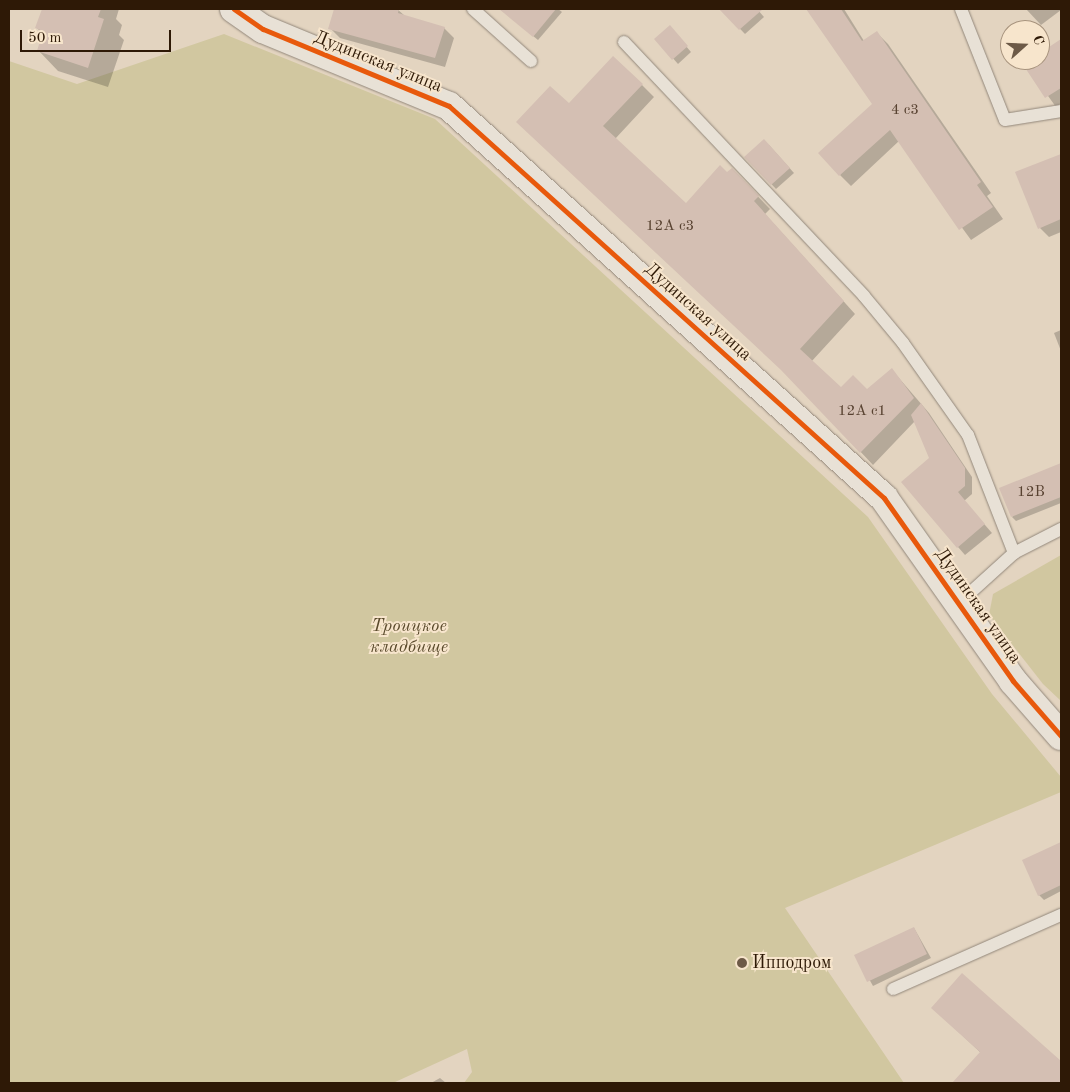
<!DOCTYPE html>
<html>
<head>
<meta charset="utf-8">
<style>
	body { margin:0 }
	#map { position:relative; width:1070px; height:1092px; overflow:hidden; background:#e3d4c0; font-family:"Old Standard TT",serif }
	div>[style] { position:absolute }
	[style*='--x'] { left:calc(var(--x)*1px); top:calc(var(--y)*1px); width:calc(var(--w)*1px); rotate:calc(var(--a)*1deg) }
	.green>* { inset:0; background:#d1c7a0 }
	.shadow>* { inset:0; background:#0003 }
	.building>* { inset:0; background:#d4bfb3 }
	.roads { filter:drop-shadow(0 0 1px #92877a) drop-shadow(0 0 1px #92877a) }
	.service>* { height:12px; margin:-6px; padding:0 6px; transform-origin:6px; border-radius:6px; background:#e8e1d6 }
	.tertiary>* { height:28px; margin:-14px; padding:0 14px; transform-origin:14px; border-radius:14px; background:#e8e1d6 }
	.cycleway>* { height:5px; margin:-2.5px; padding:0 2.5px; transform-origin:2.5px; border-radius:2.5px; background:#e8590c }
	.dots>* { width:14px; height:14px; translate:-50% -50%; box-sizing:border-box; border:2px solid #f7e5cc; border-radius:50% }
	span { translate:-50% -50%; white-space:nowrap; text-align:center; line-height:1.15; -webkit-text-stroke:4px #f7e5cc; paint-order:stroke }
	.number-label { font-size:15px; color:#584231 }
	.number-label span { -webkit-text-stroke-width:0 }
	.street-label { font-size:18px; color:#2e1906 }
	.park-label { font-size:18px; color:#5a4a2c; font-style:italic }
	.poi-label { font-size:18px; color:#2e1906 }
	.left { translate:0 -50%; text-align:left }
	.frame { position:absolute; inset:0; border:10px solid #2e1906; pointer-events:none }
	.north { position:absolute; left:1000px; top:20px; width:50px; height:50px; box-sizing:border-box; background:#f7e5cc; border:1px solid #a7937d; border-radius:50%; rotate:70deg; font-size:14px; font-weight:700; line-height:20px; text-align:center; color:#2e1906 }
	.north::after { content:''; display:block; margin:auto; width:18px; height:22px; background:#6d5a47; clip-path:polygon(50% 0,100% 100%,50% 72%,0 100%) }
	.scale { position:absolute; left:20px; top:30px; width:151px; height:22px; box-sizing:border-box; border:2px solid #2e1906; border-top:0; padding-left:6px; font-size:15px; line-height:18px; white-space:nowrap; color:#2e1906; -webkit-text-stroke:4px #f7e5cc; paint-order:stroke }
</style>
</head>
<body>
<div id="map">
	<div class="green">
		<i style="clip-path:polygon(224px 34px,435px 119px,868px 517px,992px 694px,1061px 777px,1061px 792px,785px 908px,904px 1083px,464px 1083px,472px 1072px,467px 1049px,393px 1083px,9px 1083px,9px 61px,77px 84px)"></i>
		<i style="clip-path:polygon(1061px 555px,1061px 701px,1043px 684px,989px 615px,993px 594px)"></i>
	</div>
	<div class="shadow">
		<i style="clip-path:polygon(43px 9px,119px 9px,116px 19px,122px 25px,119px 35px,124px 40px,108px 87px,58px 71px,38px 50px,43px 34px,37px 28px)"></i>
		<i style="clip-path:polygon(336px 9px,397px 9px,405px 16px,444px 28px,454px 38px,445px 67px,340px 38px,330px 28px)"></i>
		<i style="clip-path:polygon(500px 9px,558px 9px,562px 12px,538px 40px)"></i>
		<i style="clip-path:polygon(721px 9px,757px 9px,764px 17px,745px 34px)"></i>
		<i style="clip-path:polygon(802px 9px,844px 9px,864px 41px,877px 33px,888px 44px,991px 193px,987px 196px,1003px 219px,971px 240px,899px 141px,851px 186px,840px 175px,874px 105px,808px 10px)"></i>
		<i style="clip-path:polygon(1026px 9px,1061px 9px,1061px 10px,1041px 25px)"></i>
		<i style="clip-path:polygon(674px 32px,691px 52px,678px 64px,656px 39px)"></i>
		<i style="clip-path:polygon(1061px 40px,1061px 103px,1056px 107px,1025px 64px,1040px 60px,1040px 54px)"></i>
		<i style="clip-path:polygon(642px 85px,654px 97px,615px 139px,686px 205px,728px 174px,744px 182px,770px 209px,765px 214px,855px 314px,811px 362px,841px 389px,867px 391px,892px 370px,929px 413px,972px 477px,972px 494px,964px 501px,992px 533px,965px 555px,958px 547px,930px 458px,915px 421px,873px 465px,789px 376px,569px 105px)"></i>
		<i style="clip-path:polygon(769px 145px,794px 173px,776px 189px,746px 157px)"></i>
		<i style="clip-path:polygon(1061px 155px,1061px 232px,1049px 237px,1040px 228px,1017px 173px)"></i>
		<i style="clip-path:polygon(1061px 330px,1061px 351px,1054px 333px)"></i>
		<i style="clip-path:polygon(1061px 465px,1061px 503px,1016px 521px,1012px 517px)"></i>
		<i style="clip-path:polygon(1058px 845px,1061px 849px,1061px 891px,1044px 900px,1039px 895px)"></i>
		<i style="clip-path:polygon(914px 928px,931px 958px,873px 986px,856px 956px)"></i>
		<i style="clip-path:polygon(962px 975px,1061px 1062px,1061px 1083px,954px 1083px,981px 1053px,933px 1008px)"></i>
		<i style="clip-path:polygon(440px 1078px,446px 1083px,431px 1083px)"></i>
	</div>
	<div class="building">
		<i style="clip-path:polygon(42px 9px,101px 9px,98px 17px,104px 19px,88px 68px,37px 51px,43px 31px,35px 28px)"></i>
		<i style="clip-path:polygon(334px 9px,399px 9px,398px 13px,445px 27px,435px 58px,328px 29px)"></i>
		<i style="clip-path:polygon(499px 9px,556px 9px,533px 37px)"></i>
		<i style="clip-path:polygon(719px 9px,763px 9px,739px 30px)"></i>
		<i style="clip-path:polygon(806px 9px,841px 9px,862px 41px,877px 31px,981px 182px,977px 185px,993px 207px,959px 230px,890px 130px,839px 176px,818px 153px,872px 104px)"></i>
		<i style="clip-path:polygon(670px 25px,688px 46px,672px 60px,654px 39px)"></i>
		<i style="clip-path:polygon(1061px 39px,1061px 88px,1045px 98px,1020px 60px,1040px 60px,1040px 53px)"></i>
		<i style="clip-path:polygon(613px 56px,643px 84px,603px 126px,686px 203px,720px 165px,727px 172px,732px 168px,759px 196px,754px 201px,844px 301px,800px 349px,841px 387px,853px 375px,867px 389px,892px 368px,914px 398px,860px 453px,781px 370px,516px 122px,550px 86px,569px 103px)"></i>
		<i style="clip-path:polygon(764px 139px,790px 168px,771px 185px,744px 157px)"></i>
		<i style="clip-path:polygon(1061px 154px,1061px 219px,1038px 229px,1015px 172px)"></i>
		<i style="clip-path:polygon(921px 403px,965px 468px,965px 486px,958px 492px,985px 524px,957px 548px,901px 482px,929px 458px,911px 415px)"></i>
		<i style="clip-path:polygon(1061px 463px,1061px 497px,1011px 517px,999px 488px)"></i>
		<i style="clip-path:polygon(1061px 842px,1061px 885px,1038px 896px,1022px 860px)"></i>
		<i style="clip-path:polygon(914px 927px,927px 954px,867px 982px,854px 955px)"></i>
		<i style="clip-path:polygon(962px 973px,1061px 1061px,1061px 1083px,952px 1083px,980px 1052px,931px 1008px)"></i>
	</div>
	<div class="roads">
		<div class="service">
			<i style="--x:473;--y:9;--w:78;--a:41.9"></i>
			<i style="--x:961;--y:9;--w:119;--a:68.4"></i>
			<i style="--x:1005;--y:120;--w:57;--a:-9.1"></i>
			<i style="--x:624;--y:42;--w:349;--a:46.6"></i>
			<i style="--x:864;--y:296;--w:61;--a:50.3"></i>
			<i style="--x:903;--y:343;--w:113;--a:54.8"></i>
			<i style="--x:968;--y:435;--w:127;--a:68.7"></i>
			<i style="--x:960;--y:602;--w:73;--a:-42.2"></i>
			<i style="--x:1014;--y:553;--w:53;--a:-27.1"></i>
			<i style="--x:893;--y:989;--w:184;--a:-23.8"></i>
		</div>
		<div class="tertiary">
			<i style="--x:234;--y:9;--w:35;--a:35"></i>
			<i style="--x:263;--y:29;--w:201;--a:22.5"></i>
			<i style="--x:449;--y:106;--w:586;--a:42.02"></i>
			<i style="--x:884;--y:498;--w:224;--a:54.8"></i>
			<i style="--x:1013;--y:681;--w:73;--a:48.9"></i>
		</div>
	</div>
	<div class="cycleway">
		<i style="--x:234;--y:9;--w:35;--a:35"></i>
		<i style="--x:263;--y:29;--w:201;--a:22.5"></i>
		<i style="--x:449;--y:106;--w:586;--a:42.02"></i>
		<i style="--x:884;--y:498;--w:224;--a:54.8"></i>
		<i style="--x:1013;--y:681;--w:73;--a:48.9"></i>
	</div>
	<div class="dots">
		<i style="left:742px;top:963px;background:#6d5a47"></i>
	</div>
	<div class="number-label">
		<span style="left:905px;top:111px">4 с3</span>
		<span style="left:670px;top:227px">12А с3</span>
		<span style="left:862px;top:412px">12А с1</span>
		<span style="left:1031px;top:493px">12В</span>
	</div>
	<div class="street-label">
		<span style="left:378px;top:62px;rotate:22deg">Дудинская улица</span>
		<span style="left:698px;top:312px;rotate:42deg">Дудинская улица</span>
		<span style="left:978px;top:606px;rotate:55deg">Дудинская улица</span>
	</div>
	<div class="park-label">
		<span style="left:409px;top:637px">Троицкое<br>кладбище</span>
	</div>
	<div class="poi-label">
		<span class="left" style="left:752px;top:963px">Ипподром</span>
	</div>
	<div class="frame"></div>
	<div class="north">С</div>
	<div class="scale">50 m</div>
</div>
</body>
</html>
